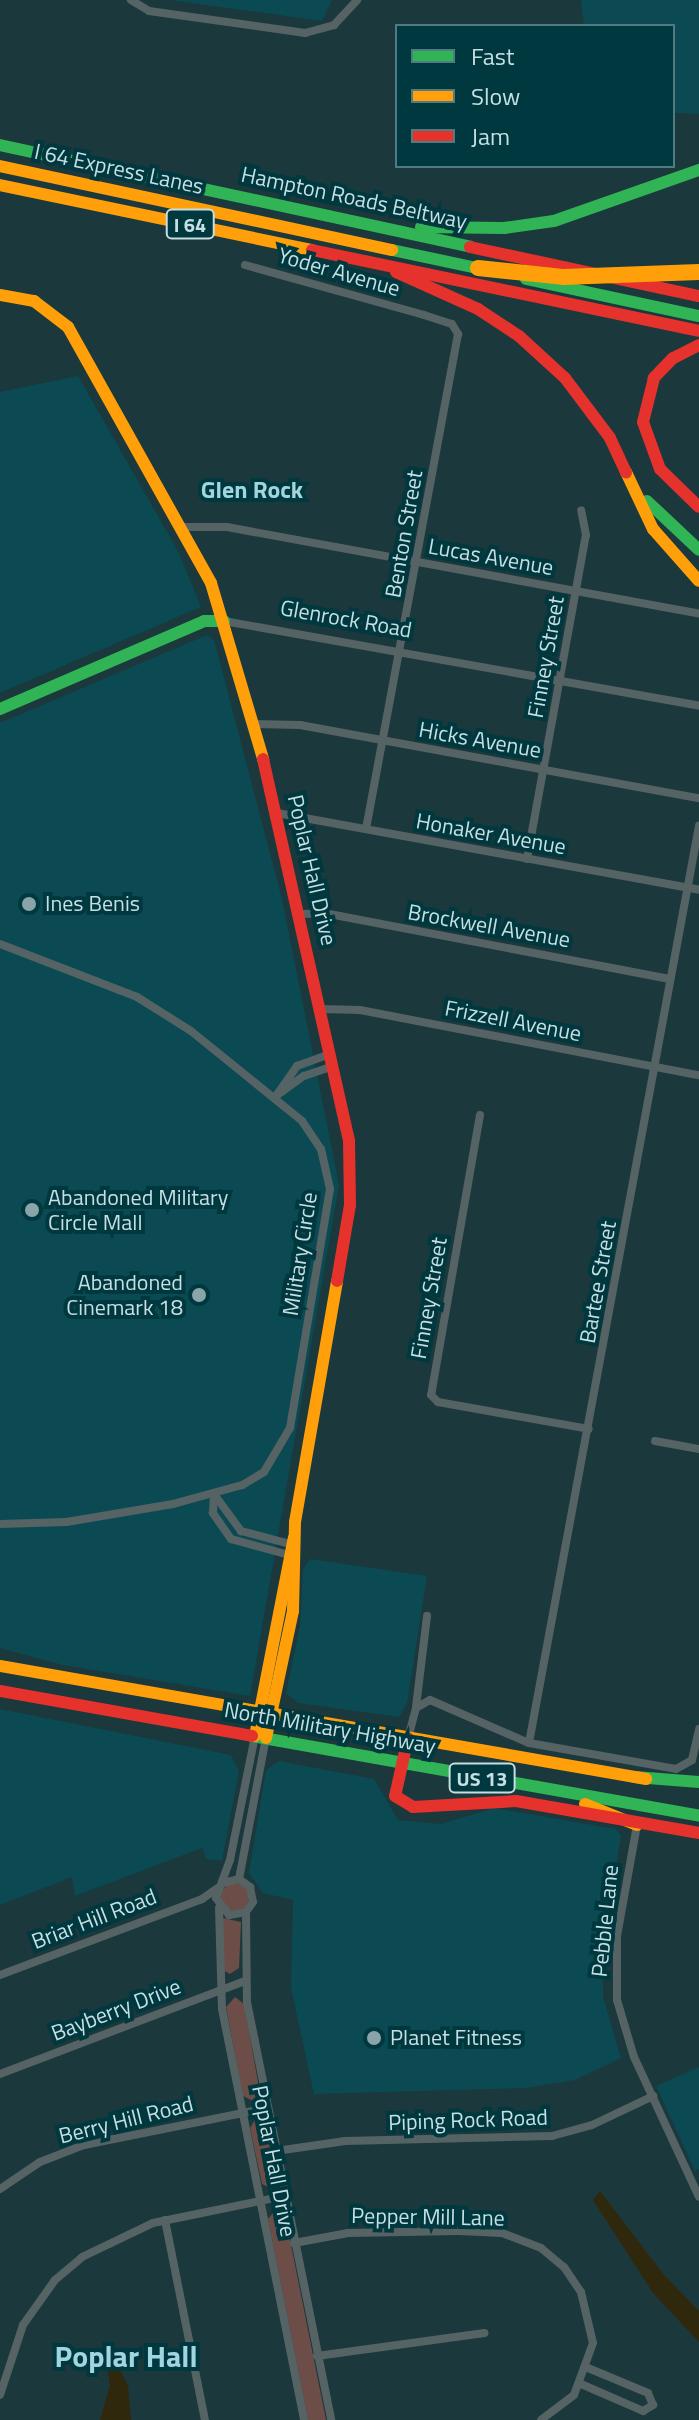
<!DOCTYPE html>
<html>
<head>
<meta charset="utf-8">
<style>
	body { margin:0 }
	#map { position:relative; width:699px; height:2420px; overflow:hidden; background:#1b383c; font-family:"Titillium Web",sans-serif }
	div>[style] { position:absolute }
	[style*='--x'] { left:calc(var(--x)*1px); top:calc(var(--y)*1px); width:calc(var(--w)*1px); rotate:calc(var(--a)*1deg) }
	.built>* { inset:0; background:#0b4a52 }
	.green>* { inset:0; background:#6c4d47 }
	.round { border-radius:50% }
	.water>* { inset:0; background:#2f280c }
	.street>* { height:8px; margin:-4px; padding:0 4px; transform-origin:4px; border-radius:4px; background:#566365 }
	.fast>* { height:12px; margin:-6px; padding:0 6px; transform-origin:6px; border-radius:6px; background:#30b455 }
	.slow>* { height:12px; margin:-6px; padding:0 6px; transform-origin:6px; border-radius:6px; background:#ff9f0a }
	.jam>* { height:12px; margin:-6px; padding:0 6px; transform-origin:6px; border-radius:6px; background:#e5322d }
	.slow-bridge>* { height:16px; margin:-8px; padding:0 8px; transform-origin:8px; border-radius:8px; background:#ff9f0a }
	.dots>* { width:22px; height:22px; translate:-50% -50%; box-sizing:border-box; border:4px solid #00383f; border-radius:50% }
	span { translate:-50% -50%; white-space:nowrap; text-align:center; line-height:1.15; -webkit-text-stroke:8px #00383f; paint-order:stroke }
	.shield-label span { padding:2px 6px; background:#00383f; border:2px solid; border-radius:6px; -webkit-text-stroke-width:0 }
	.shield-label { font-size:20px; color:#c6dfe3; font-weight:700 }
	.street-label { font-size:22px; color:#c6dfe3 }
	.poi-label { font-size:22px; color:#c6dfe3 }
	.left { translate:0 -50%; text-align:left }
	.right { translate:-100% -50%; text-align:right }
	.neighbourhood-label { font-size:24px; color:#a2d5de; font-weight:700 }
	.district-label { font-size:30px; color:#a2d5de; font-weight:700 }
	.legend { position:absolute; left:395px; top:24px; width:280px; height:144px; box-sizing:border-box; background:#00383f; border:2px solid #4f7b81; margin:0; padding:10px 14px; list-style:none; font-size:24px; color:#c6dfe3 }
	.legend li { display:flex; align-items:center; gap:16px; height:40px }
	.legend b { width:40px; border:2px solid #4f7b81 }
</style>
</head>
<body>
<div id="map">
	<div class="built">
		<i style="clip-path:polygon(170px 0,332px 0,322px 21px)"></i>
		<i style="clip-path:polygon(581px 0,699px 0,699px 114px,673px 113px,673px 26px,584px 26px)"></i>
		<i style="clip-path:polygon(78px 376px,178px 551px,201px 607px,0 693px,0 392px)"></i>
		<i style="clip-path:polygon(207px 635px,214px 640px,282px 899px,339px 1185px,250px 1696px,63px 1665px,0 1648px,0 723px)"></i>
		<i style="clip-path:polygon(310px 1559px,427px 1576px,407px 1704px,399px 1717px,298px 1703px,286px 1693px,300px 1626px,303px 1569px)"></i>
		<i style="clip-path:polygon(0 1709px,231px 1755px,239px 1771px,222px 1861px,206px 1859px,202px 1848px,75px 1896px,72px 1877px,0 1905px)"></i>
		<i style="clip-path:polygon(279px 1761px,374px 1779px,398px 1820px,441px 1824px,494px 1808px,616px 1829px,621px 1836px,603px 1945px,603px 1997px,621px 2058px,575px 2080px,526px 2088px,314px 2094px,291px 1988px,293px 1900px,263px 1893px,249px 1873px,266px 1770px)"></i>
		<i style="clip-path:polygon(699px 2067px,699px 2169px,695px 2171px,656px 2086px)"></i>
	</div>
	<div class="green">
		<i class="round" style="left:221px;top:1883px;width:28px;height:28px"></i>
		<i style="clip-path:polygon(223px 1918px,241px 1922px,239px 1968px,230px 1974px,223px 1970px)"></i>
		<i style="clip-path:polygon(235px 1997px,244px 2004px,260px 2093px,253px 2101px,243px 2096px,226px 2007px)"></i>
		<i style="clip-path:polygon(256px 2118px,267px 2122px,279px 2181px,272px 2189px,262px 2184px,250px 2128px)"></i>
		<i style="clip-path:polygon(277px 2208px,285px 2215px,326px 2420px,308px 2420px,268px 2219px)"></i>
	</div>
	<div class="water">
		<i style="clip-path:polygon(600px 2191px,664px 2275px,699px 2311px,699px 2342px,653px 2293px,593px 2200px)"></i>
		<i style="clip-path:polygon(105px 2352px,114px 2356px,128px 2386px,131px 2420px,100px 2420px,110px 2385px)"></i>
	</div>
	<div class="street">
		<i style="--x:131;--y:0;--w:21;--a:31"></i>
		<i style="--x:149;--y:11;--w:158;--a:8"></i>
		<i style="--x:305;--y:33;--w:30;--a:-15"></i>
		<i style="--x:334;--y:25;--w:34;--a:-47"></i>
		<i style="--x:245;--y:265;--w:186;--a:15.6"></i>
		<i style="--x:424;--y:315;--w:29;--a:18"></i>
		<i style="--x:452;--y:324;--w:12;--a:59"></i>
		<i style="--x:458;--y:334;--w:503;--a:100.53"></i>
		<i style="--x:182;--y:527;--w:45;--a:0"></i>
		<i style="--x:227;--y:527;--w:480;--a:10.4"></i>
		<i style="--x:224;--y:621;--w:483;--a:10.1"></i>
		<i style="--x:254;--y:724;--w:46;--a:1.2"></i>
		<i style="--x:300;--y:725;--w:406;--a:10.4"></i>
		<i style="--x:277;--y:813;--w:429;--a:10.3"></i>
		<i style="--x:527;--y:859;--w:329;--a:-79.7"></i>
		<i style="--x:586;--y:535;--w:25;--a:-101"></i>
		<i style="--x:300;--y:914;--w:24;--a:-2"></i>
		<i style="--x:324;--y:913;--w:352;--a:10.8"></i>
		<i style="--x:0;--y:944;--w:147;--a:21.1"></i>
		<i style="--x:137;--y:997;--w:64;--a:32.2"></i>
		<i style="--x:191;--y:1031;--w:143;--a:39"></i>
		<i style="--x:302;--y:1121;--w:34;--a:56"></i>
		<i style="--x:321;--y:1149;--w:41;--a:77.3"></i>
		<i style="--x:330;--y:1189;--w:242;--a:99.5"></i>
		<i style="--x:290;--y:1428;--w:51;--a:120.6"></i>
		<i style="--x:264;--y:1472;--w:26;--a:149"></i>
		<i style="--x:242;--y:1485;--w:72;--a:164.6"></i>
		<i style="--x:173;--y:1504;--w:108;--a:170.4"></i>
		<i style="--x:67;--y:1522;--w:67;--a:178.3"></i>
		<i style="--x:320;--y:1009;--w:40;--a:1.4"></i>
		<i style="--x:360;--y:1010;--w:345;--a:10.9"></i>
		<i style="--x:276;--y:1096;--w:37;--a:-55"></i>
		<i style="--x:297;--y:1066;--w:35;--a:-20"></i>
		<i style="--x:276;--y:1096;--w:34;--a:-36"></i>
		<i style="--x:304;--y:1076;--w:31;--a:-19"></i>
		<i style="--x:480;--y:1115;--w:284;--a:99.9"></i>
		<i style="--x:431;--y:1395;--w:10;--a:45"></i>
		<i style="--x:438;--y:1402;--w:153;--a:10.1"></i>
		<i style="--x:655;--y:1441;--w:45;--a:10.3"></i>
		<i style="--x:293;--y:1556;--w:64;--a:-164.7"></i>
		<i style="--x:231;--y:1539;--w:32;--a:-125"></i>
		<i style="--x:213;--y:1513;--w:19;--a:-87"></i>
		<i style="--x:214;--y:1494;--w:46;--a:53.9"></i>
		<i style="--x:241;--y:1531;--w:55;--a:14.8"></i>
		<i style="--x:416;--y:1707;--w:92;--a:-83.1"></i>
		<i style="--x:408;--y:1738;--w:31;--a:-75"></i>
		<i style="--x:416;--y:1708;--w:16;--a:-30"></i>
		<i style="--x:430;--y:1700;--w:108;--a:23.5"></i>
		<i style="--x:529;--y:1743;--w:149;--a:10"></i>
		<i style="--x:676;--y:1769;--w:18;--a:-29"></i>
		<i style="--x:692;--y:1760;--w:32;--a:-77"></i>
		<i style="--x:529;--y:1743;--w:933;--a:-79.5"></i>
		<i style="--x:637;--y:1825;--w:113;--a:100.2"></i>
		<i style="--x:617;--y:1936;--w:64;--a:90"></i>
		<i style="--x:617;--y:2000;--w:59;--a:73.4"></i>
		<i style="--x:634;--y:2057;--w:154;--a:65.1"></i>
		<i style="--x:239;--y:1879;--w:144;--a:-79.2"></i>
		<i style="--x:223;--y:1883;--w:16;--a:-14"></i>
		<i style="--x:239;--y:1879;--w:14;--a:36"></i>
		<i style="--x:250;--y:1887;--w:15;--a:79"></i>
		<i style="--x:253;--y:1902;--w:12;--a:125"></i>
		<i style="--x:246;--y:1912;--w:17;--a:170"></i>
		<i style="--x:229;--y:1915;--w:21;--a:-127"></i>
		<i style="--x:216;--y:1898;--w:40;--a:-69.8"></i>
		<i style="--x:230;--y:1860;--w:126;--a:-78.6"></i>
		<i style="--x:219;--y:1908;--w:101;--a:88.3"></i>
		<i style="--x:222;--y:2009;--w:419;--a:78.7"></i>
		<i style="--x:246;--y:1912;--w:90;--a:89.4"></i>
		<i style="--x:247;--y:2002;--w:426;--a:78.6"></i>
		<i style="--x:0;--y:1975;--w:216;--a:-20.6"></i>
		<i style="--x:202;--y:1899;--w:19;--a:-35"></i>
		<i style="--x:0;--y:2074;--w:262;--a:-20.8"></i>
		<i style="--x:276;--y:2151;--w:70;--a:-8.2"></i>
		<i style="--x:345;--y:2141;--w:207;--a:-1.4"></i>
		<i style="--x:552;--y:2136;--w:41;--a:-15.4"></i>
		<i style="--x:592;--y:2125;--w:68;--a:-25.4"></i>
		<i style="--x:0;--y:2189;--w:48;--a:-34"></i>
		<i style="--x:40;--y:2162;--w:47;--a:-21.1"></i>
		<i style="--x:84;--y:2145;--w:188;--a:-11.4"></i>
		<i style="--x:165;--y:2220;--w:204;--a:78.7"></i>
		<i style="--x:294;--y:2243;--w:55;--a:-10.5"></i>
		<i style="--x:348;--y:2233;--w:111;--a:-1"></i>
		<i style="--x:459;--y:2231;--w:43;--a:2.7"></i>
		<i style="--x:502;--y:2233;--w:42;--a:21"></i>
		<i style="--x:541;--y:2248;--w:30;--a:40"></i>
		<i style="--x:564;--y:2267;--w:30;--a:56"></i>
		<i style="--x:581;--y:2292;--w:52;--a:76.8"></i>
		<i style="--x:593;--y:2343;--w:55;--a:110.1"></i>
		<i style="--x:574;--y:2395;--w:41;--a:142.9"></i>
		<i style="--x:317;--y:2356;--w:169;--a:-7.8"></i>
		<i style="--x:581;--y:2384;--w:68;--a:23.5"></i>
		<i style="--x:643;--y:2411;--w:12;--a:-31"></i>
		<i style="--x:653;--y:2405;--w:13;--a:-113"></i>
		<i style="--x:648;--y:2393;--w:65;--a:-157.4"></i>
		<i style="--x:0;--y:2395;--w:74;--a:-71.8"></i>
		<i style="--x:23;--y:2325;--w:55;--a:-54.6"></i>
		<i style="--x:55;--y:2280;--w:35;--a:-40"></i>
		<i style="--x:82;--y:2257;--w:79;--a:-25.6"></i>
		<i style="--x:153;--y:2223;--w:135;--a:-11.6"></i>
	</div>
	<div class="fast">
		<i style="--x:0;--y:145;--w:481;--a:12.2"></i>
		<i style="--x:421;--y:227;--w:83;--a:0.7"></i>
		<i style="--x:504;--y:228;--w:50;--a:-8"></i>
		<i style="--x:554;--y:221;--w:154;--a:-19.4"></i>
		<i style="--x:392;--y:250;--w:101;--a:12"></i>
		<i style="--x:526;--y:279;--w:177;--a:12.1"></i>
		<i style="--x:647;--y:501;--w:71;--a:43.3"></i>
		<i style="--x:0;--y:709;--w:222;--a:-23.3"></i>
		<i style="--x:204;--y:621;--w:20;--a:0"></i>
		<i style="--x:252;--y:1736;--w:454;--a:10.1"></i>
		<i style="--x:635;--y:1777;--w:64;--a:4.5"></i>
	</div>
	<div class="slow">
		<i style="--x:0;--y:166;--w:401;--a:12.1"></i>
		<i style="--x:0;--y:185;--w:319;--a:11.8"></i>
		<i style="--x:0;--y:295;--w:35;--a:10"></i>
		<i style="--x:34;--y:301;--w:43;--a:37.4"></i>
		<i style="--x:68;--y:327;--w:293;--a:60.8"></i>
		<i style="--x:211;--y:583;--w:184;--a:73.5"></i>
		<i style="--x:626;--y:472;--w:63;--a:64.7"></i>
		<i style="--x:653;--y:529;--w:69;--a:48.5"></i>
		<i style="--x:0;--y:1666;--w:656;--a:9.92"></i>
		<i style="--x:255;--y:1736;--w:202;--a:-78.9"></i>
		<i style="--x:266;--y:1738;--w:130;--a:-78"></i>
		<i style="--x:293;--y:1611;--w:89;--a:-88.7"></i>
		<i style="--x:295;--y:1522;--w:245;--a:-80.1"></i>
		<i style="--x:585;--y:1804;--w:56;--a:22"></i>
	</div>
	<div class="jam">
		<i style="--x:470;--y:247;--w:234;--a:12.1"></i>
		<i style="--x:312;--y:250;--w:395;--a:11.8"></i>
		<i style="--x:396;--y:272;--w:90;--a:24.3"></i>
		<i style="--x:478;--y:309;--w:49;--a:33.4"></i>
		<i style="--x:519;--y:336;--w:62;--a:42.4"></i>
		<i style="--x:565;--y:378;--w:75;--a:53.1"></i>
		<i style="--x:610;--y:438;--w:38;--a:65"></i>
		<i style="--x:699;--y:345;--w:29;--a:153"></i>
		<i style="--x:673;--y:358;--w:28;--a:134"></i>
		<i style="--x:654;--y:378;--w:45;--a:104"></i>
		<i style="--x:643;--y:422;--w:50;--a:70.1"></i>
		<i style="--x:660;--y:469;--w:54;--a:44.3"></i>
		<i style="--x:263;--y:759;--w:392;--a:77.3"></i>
		<i style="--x:349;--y:1141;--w:64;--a:89.1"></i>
		<i style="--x:350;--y:1205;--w:77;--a:99.7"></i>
		<i style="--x:0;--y:1691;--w:256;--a:10.1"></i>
		<i style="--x:408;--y:1738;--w:59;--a:102.6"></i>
		<i style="--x:395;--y:1796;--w:21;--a:31"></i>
		<i style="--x:413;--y:1807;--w:103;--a:-3.3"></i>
		<i style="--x:516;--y:1801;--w:186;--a:9.9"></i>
	</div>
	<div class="slow-bridge">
		<i style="--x:478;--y:268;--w:85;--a:6"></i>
		<i style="--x:563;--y:277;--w:136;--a:-2.1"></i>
	</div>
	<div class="dots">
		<i style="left:29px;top:904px;background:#8aa5a9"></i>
		<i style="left:32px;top:1210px;background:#8aa5a9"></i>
		<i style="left:199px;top:1295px;background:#8aa5a9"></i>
		<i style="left:374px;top:2038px;background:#8aa5a9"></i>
	</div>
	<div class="shield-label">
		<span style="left:190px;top:224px">I 64</span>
		<span style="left:482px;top:1778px">US 13</span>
	</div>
	<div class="street-label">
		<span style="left:119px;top:169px;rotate:12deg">I 64 Express Lanes</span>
		<span style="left:354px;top:198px;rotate:12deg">Hampton Roads Beltway</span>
		<span style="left:339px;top:272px;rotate:16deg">Yoder Avenue</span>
		<span style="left:404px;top:534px;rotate:-80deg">Benton Street</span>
		<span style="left:491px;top:557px;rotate:10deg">Lucas Avenue</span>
		<span style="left:346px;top:619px;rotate:10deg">Glenrock Road</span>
		<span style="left:546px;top:657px;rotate:-80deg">Finney Street</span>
		<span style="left:480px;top:740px;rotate:10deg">Hicks Avenue</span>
		<span style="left:491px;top:834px;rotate:10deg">Honaker Avenue</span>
		<span style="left:312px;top:870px;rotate:77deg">Poplar Hall Drive</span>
		<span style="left:489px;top:926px;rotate:10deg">Brockwell Avenue</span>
		<span style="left:513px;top:1021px;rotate:11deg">Frizzell Avenue</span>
		<span style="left:300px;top:1254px;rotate:-81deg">Military Circle</span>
		<span style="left:598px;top:1282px;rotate:-80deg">Bartee Street</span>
		<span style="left:429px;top:1298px;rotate:-80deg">Finney Street</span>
		<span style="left:330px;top:1728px;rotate:10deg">North Military Highway</span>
		<span style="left:94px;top:1919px;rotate:-21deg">Briar Hill Road</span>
		<span style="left:605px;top:1921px;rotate:-84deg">Pebble Lane</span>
		<span style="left:116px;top:2010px;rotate:-21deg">Bayberry Drive</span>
		<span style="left:126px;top:2120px;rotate:-14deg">Berry Hill Road</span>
		<span style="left:468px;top:2120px;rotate:-2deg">Piping Rock Road</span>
		<span style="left:274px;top:2161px;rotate:79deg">Poplar Hall Drive</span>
		<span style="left:428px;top:2217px;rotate:1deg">Pepper Mill Lane</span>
	</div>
	<div class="poi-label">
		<span class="left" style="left:45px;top:904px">Ines Benis</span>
		<span class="left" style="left:48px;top:1210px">Abandoned Military<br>Circle Mall</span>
		<span class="right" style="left:183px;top:1295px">Abandoned<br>Cinemark 18</span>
		<span class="left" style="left:390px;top:2038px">Planet Fitness</span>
	</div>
	<div class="neighbourhood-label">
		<span style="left:252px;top:490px">Glen Rock</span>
	</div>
	<div class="district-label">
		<span style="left:126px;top:2356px">Poplar Hall</span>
	</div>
	<ul class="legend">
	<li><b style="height:10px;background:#30b455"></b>Fast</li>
	<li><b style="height:10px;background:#ff9f0a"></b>Slow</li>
	<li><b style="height:10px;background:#e5322d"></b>Jam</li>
	</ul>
</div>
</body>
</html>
